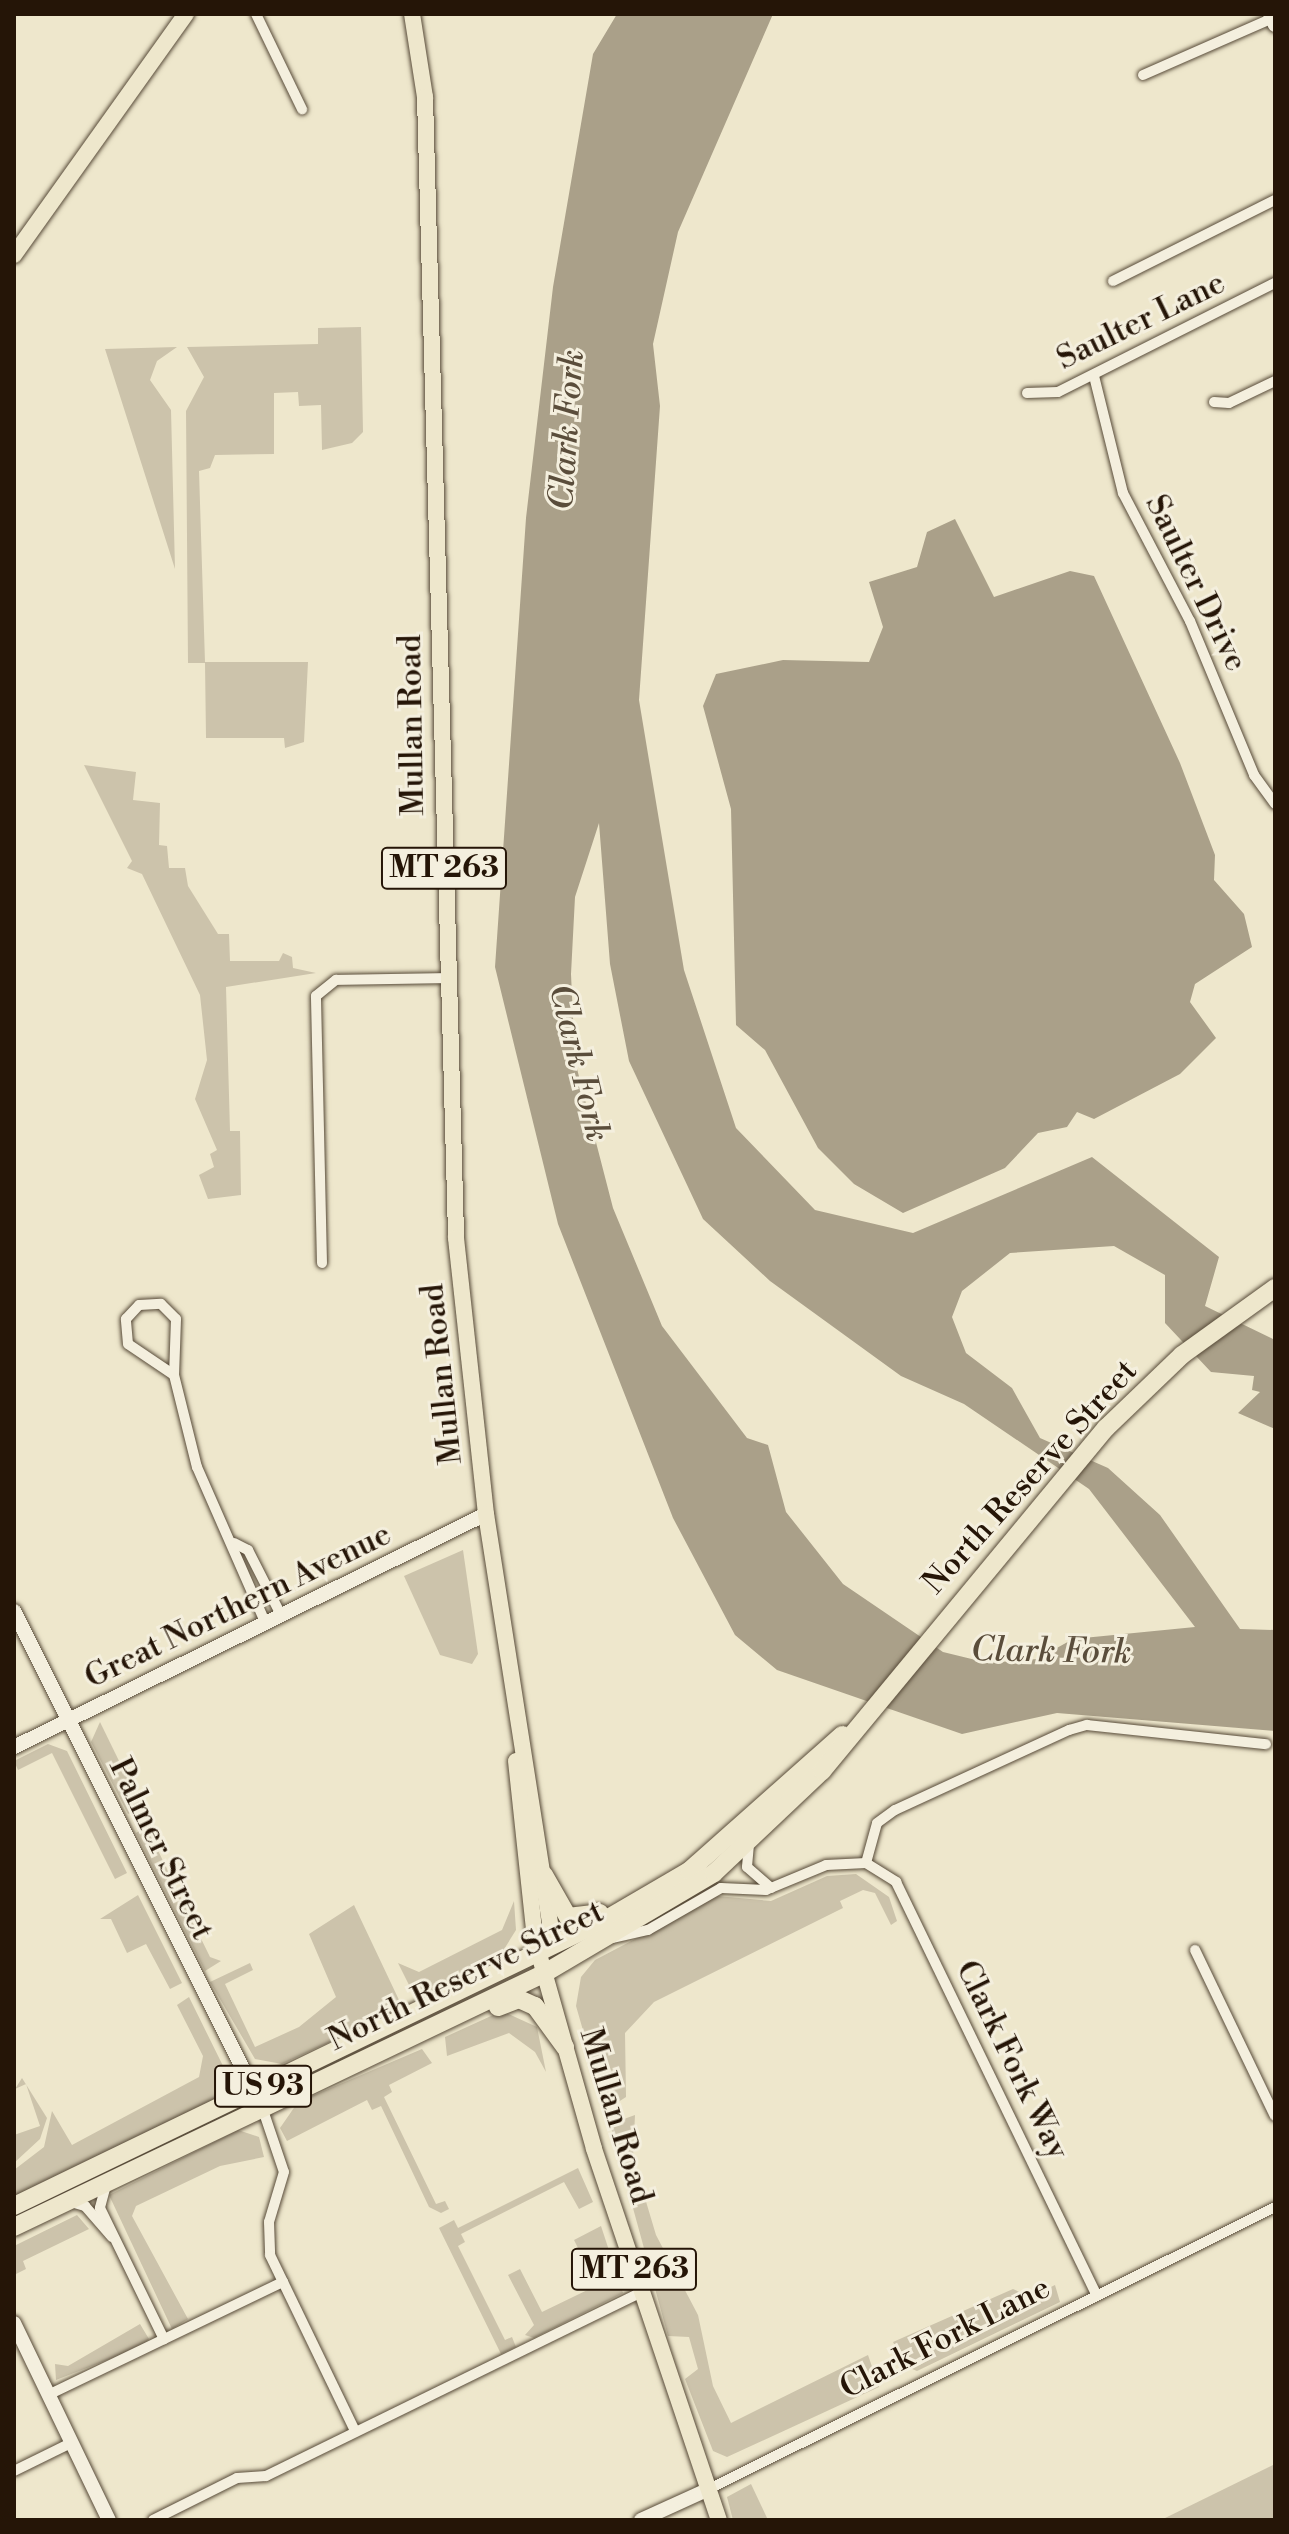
<!DOCTYPE html>
<html>
<head>
<meta charset="utf-8">
<style>
	body { margin:0 }
	#map { position:relative; width:1289px; height:2534px; overflow:hidden; background:#eee7cc; font-family:"Libre Bodoni",serif }
	div>[style] { position:absolute }
	[style*='--x'] { left:calc(var(--x)*1px); top:calc(var(--y)*1px); width:calc(var(--w)*1px); rotate:calc(var(--a)*1deg) }
	.green>* { inset:0; background:#ccc3ab }
	.water>* { inset:0; background:#aaa089 }
	.roads { filter:drop-shadow(0 0 2px #574a38) drop-shadow(0 0 2px #574a38) }
	.street>* { height:10px; margin:-5px; padding:0 5px; transform-origin:5px; border-radius:5px; background:#f4efde }
	.secondary>* { height:14px; margin:-7px; padding:0 7px; transform-origin:7px; border-radius:7px; background:#f4efde }
	.primary>* { height:16px; margin:-8px; padding:0 8px; transform-origin:8px; border-radius:8px; background:#eee7cc }
	.highway>* { height:18px; margin:-9px; padding:0 9px; transform-origin:9px; border-radius:9px; background:#eee7cc }
	span { translate:-50% -50%; white-space:nowrap; text-align:center; line-height:1.15; -webkit-text-stroke:6px #f4efde; paint-order:stroke }
	.shield-label span { padding:2px 6px; background:#f4efde; border:2px solid; border-radius:6px; -webkit-text-stroke-width:0 }
	.shield-label { font-size:30px; color:#251507; font-weight:700 }
	.street-label { font-size:32px; color:#251507 }
	.water-label { font-size:34px; color:#5a4d3b; font-style:italic }
	.frame { position:absolute; inset:0; border:16px solid #251507; pointer-events:none }
</style>
</head>
<body>
<div id="map">
	<div class="green">
		<i style="clip-path:polygon(361px 327px,363px 432px,352px 443px,322px 450px,321px 405px,299px 406px,298px 392px,274px 393px,274px 454px,215px 455px,210px 468px,199px 471px,205px 662px,308px 662px,304px 742px,285px 748px,284px 738px,206px 738px,205px 663px,188px 663px,186px 411px,204px 377px,187px 347px,318px 344px,318px 328px)"></i>
		<i style="clip-path:polygon(177px 347px,157px 361px,150px 380px,171px 410px,175px 569px,105px 349px)"></i>
		<i style="clip-path:polygon(84px 765px,136px 772px,133px 800px,160px 803px,159px 845px,167px 846px,169px 868px,185px 868px,188px 886px,218px 934px,229px 934px,230px 961px,279px 961px,283px 953px,292px 957px,293px 968px,316px 973px,226px 987px,230px 1131px,240px 1131px,241px 1195px,208px 1199px,199px 1175px,214px 1167px,210px 1154px,217px 1150px,195px 1099px,207px 1060px,200px 995px,142px 874px,127px 868px,132px 861px)"></i>
		<i style="clip-path:polygon(463px 1550px,478px 1654px,472px 1664px,440px 1655px,404px 1576px)"></i>
		<i style="clip-path:polygon(100px 1722px,142px 1808px,128px 1814px,91px 1742px)"></i>
		<i style="clip-path:polygon(48px 1744px,67px 1751px,127px 1873px,115px 1879px,52px 1753px,18px 1770px,14px 1761px)"></i>
		<i style="clip-path:polygon(146px 1826px,210px 1957px,221px 1961px,205px 1971px,136px 1833px)"></i>
		<i style="clip-path:polygon(856px 1874px,889px 1897px,897px 1921px,891px 1925px,875px 1893px,863px 1890px,840px 1901px,843px 1908px,654px 2002px,625px 2033px,626px 2097px,606px 2110px,576px 2006px,581px 1977px,595px 1960px,717px 1896px,771px 1901px,827px 1876px)"></i>
		<i style="clip-path:polygon(138px 1895px,182px 1983px,170px 1989px,146px 1944px,127px 1953px,111px 1919px,100px 1919px)"></i>
		<i style="clip-path:polygon(514px 1901px,516px 1930px,493px 1967px,426px 2000px,414px 1995px,398px 1963px,419px 1972px,502px 1930px)"></i>
		<i style="clip-path:polygon(354px 1905px,399px 2000px,395px 2012px,282px 2064px,255px 2059px,210px 1982px,250px 1963px,253px 1970px,225px 1984px,255px 2047px,299px 2027px,336px 1997px,309px 1934px)"></i>
		<i style="clip-path:polygon(189px 1997px,226px 2072px,216px 2101px,14px 2198px,14px 2170px,44px 2147px,52px 2111px,72px 2145px,199px 2077px,203px 2056px,177px 2005px)"></i>
		<i style="clip-path:polygon(502px 2011px,537px 2027px,546px 2072px,535px 2052px,509px 2033px,447px 2056px,445px 2037px)"></i>
		<i style="clip-path:polygon(422px 2049px,432px 2063px,389px 2085px,392px 2092px,384px 2097px,436px 2204px,445px 2201px,449px 2209px,441px 2213px,429px 2207px,381px 2106px,372px 2110px,367px 2100px,287px 2141px,280px 2128px,298px 2102px)"></i>
		<i style="clip-path:polygon(22px 2078px,47px 2118px,40px 2139px,14px 2163px,14px 2135px,40px 2126px,26px 2084px,15px 2089px)"></i>
		<i style="clip-path:polygon(635px 2115px,633px 2158px,656px 2235px,698px 2315px,713px 2386px,731px 2423px,868px 2355px,879px 2387px,727px 2457px,713px 2451px,685px 2379px,698px 2369px,689px 2337px,668px 2336px,610px 2124px)"></i>
		<i style="clip-path:polygon(238px 2130px,259px 2137px,264px 2157px,220px 2166px,136px 2206px,132px 2216px,188px 2319px,172px 2329px,109px 2195px)"></i>
		<i style="clip-path:polygon(578px 2168px,593px 2202px,579px 2209px,564px 2182px,461px 2234px,465px 2242px,458px 2246px,505px 2340px,512px 2337px,516px 2347px,501px 2354px,439px 2228px,454px 2220px,458px 2228px)"></i>
		<i style="clip-path:polygon(77px 2215px,89px 2229px,23px 2261px,26px 2269px,14px 2275px,14px 2246px)"></i>
		<i style="clip-path:polygon(601px 2226px,623px 2293px,534px 2338px,525px 2335px,534px 2325px,508px 2275px,520px 2269px,542px 2312px,606px 2281px,592px 2252px,582px 2256px,574px 2240px)"></i>
		<i style="clip-path:polygon(1055px 2285px,1060px 2302px,917px 2371px,905px 2366px,893px 2342px,1013px 2289px,1030px 2297px)"></i>
		<i style="clip-path:polygon(140px 2324px,149px 2339px,143px 2346px,56px 2380px,55px 2364px,68px 2366px)"></i>
		<i style="clip-path:polygon(1275px 2464px,1275px 2520px,1161px 2520px)"></i>
		<i style="clip-path:polygon(751px 2484px,768px 2520px,733px 2520px,727px 2497px)"></i>
	</div>
	<div class="water">
		<i style="clip-path:polygon(evenodd,617px 14px,773px 14px,678px 232px,653px 344px,660px 406px,639px 700px,684px 970px,736px 1128px,815px 1210px,913px 1233px,1092px 1157px,1219px 1257px,1205px 1306px,1275px 1340px,1275px 1429px,1238px 1413px,1260px 1392px,1252px 1390px,1254px 1376px,1211px 1372px,1165px 1323px,1165px 1275px,1114px 1246px,1010px 1253px,962px 1291px,952px 1317px,966px 1353px,1012px 1388px,1040px 1438px,1108px 1468px,1160px 1515px,1240px 1629px,1275px 1630px,1275px 1731px,1057px 1713px,962px 1734px,777px 1670px,735px 1635px,673px 1518px,558px 1224px,495px 967px,526px 518px,553px 287px,593px 54px,617px 14px,599px 823px,610px 964px,629px 1061px,703px 1219px,770px 1281px,901px 1376px,964px 1404px,1089px 1489px,1195px 1627px,1073px 1639px,1037px 1659px,988px 1663px,943px 1652px,843px 1584px,786px 1512px,768px 1445px,747px 1438px,662px 1326px,613px 1208px,575px 1061px,571px 974px,575px 897px,599px 823px)"></i>
		<i style="clip-path:polygon(955px 519px,994px 597px,1070px 571px,1094px 576px,1180px 763px,1215px 855px,1214px 880px,1244px 914px,1252px 947px,1195px 984px,1190px 1002px,1216px 1038px,1180px 1074px,1094px 1119px,1077px 1112px,1067px 1127px,1038px 1133px,1005px 1168px,903px 1213px,854px 1184px,818px 1148px,765px 1050px,736px 1025px,731px 809px,703px 706px,716px 674px,783px 660px,869px 662px,883px 627px,869px 582px,917px 567px,927px 532px)"></i>
	</div>
	<div class="roads">
		<div class="street">
			<i style="--x:256;--y:14;--w:106;--a:64.2"></i>
			<i style="--x:1143;--y:75;--w:144;--a:-23.7"></i>
			<i style="--x:1113;--y:281;--w:181;--a:-26.6"></i>
			<i style="--x:1094;--y:376;--w:121;--a:76.1"></i>
			<i style="--x:1123;--y:493;--w:144;--a:62.4"></i>
			<i style="--x:1190;--y:621;--w:167;--a:67.4"></i>
			<i style="--x:1254;--y:775;--w:36;--a:54"></i>
			<i style="--x:1027;--y:393;--w:31;--a:-2"></i>
			<i style="--x:1058;--y:392;--w:243;--a:-26.7"></i>
			<i style="--x:1214;--y:402;--w:15;--a:4"></i>
			<i style="--x:1229;--y:403;--w:51;--a:-25.6"></i>
			<i style="--x:322;--y:1263;--w:267;--a:-91.3"></i>
			<i style="--x:316;--y:996;--w:26;--a:-39"></i>
			<i style="--x:336;--y:980;--w:110;--a:-1"></i>
			<i style="--x:174;--y:1375;--w:55;--a:-146"></i>
			<i style="--x:128;--y:1344;--w:25;--a:-95"></i>
			<i style="--x:126;--y:1319;--w:19;--a:-47"></i>
			<i style="--x:139;--y:1305;--w:22;--a:-3"></i>
			<i style="--x:161;--y:1304;--w:21;--a:45"></i>
			<i style="--x:176;--y:1319;--w:56;--a:92"></i>
			<i style="--x:174;--y:1375;--w:95;--a:76"></i>
			<i style="--x:197;--y:1467;--w:169;--a:66.3"></i>
			<i style="--x:234;--y:1543;--w:16;--a:27"></i>
			<i style="--x:248;--y:1550;--w:73;--a:63.1"></i>
			<i style="--x:749;--y:1844;--w:23;--a:95"></i>
			<i style="--x:747;--y:1867;--w:32;--a:41"></i>
			<i style="--x:866;--y:1863;--w:36;--a:32"></i>
			<i style="--x:896;--y:1882;--w:458;--a:64.1"></i>
			<i style="--x:613;--y:1938;--w:36;--a:-13"></i>
			<i style="--x:648;--y:1930;--w:84;--a:-29.9"></i>
			<i style="--x:721;--y:1888;--w:45;--a:2.5"></i>
			<i style="--x:766;--y:1890;--w:65;--a:-22.6"></i>
			<i style="--x:826;--y:1865;--w:40;--a:-2.9"></i>
			<i style="--x:866;--y:1863;--w:41;--a:-74.6"></i>
			<i style="--x:877;--y:1823;--w:22;--a:-36"></i>
			<i style="--x:895;--y:1810;--w:192;--a:-24.7"></i>
			<i style="--x:1069;--y:1730;--w:19;--a:-16"></i>
			<i style="--x:1087;--y:1725;--w:180;--a:6.1"></i>
			<i style="--x:1195;--y:1950;--w:184;--a:64.3"></i>
			<i style="--x:263;--y:2110;--w:65;--a:71.3"></i>
			<i style="--x:284;--y:2172;--w:52;--a:106.7"></i>
			<i style="--x:269;--y:2222;--w:33;--a:88"></i>
			<i style="--x:270;--y:2255;--w:195;--a:64.2"></i>
			<i style="--x:106;--y:2185;--w:24;--a:105"></i>
			<i style="--x:100;--y:2208;--w:146;--a:64"></i>
			<i style="--x:71;--y:2202;--w:15;--a:16"></i>
			<i style="--x:85;--y:2206;--w:41;--a:48.9"></i>
			<i style="--x:48;--y:2395;--w:261;--a:-25.7"></i>
			<i style="--x:14;--y:2471;--w:64;--a:-26.2"></i>
			<i style="--x:709;--y:2489;--w:632;--a:-26.48"></i>
			<i style="--x:153;--y:2520;--w:94;--a:-26.6"></i>
			<i style="--x:237;--y:2478;--w:29;--a:-4"></i>
			<i style="--x:266;--y:2476;--w:418;--a:-26.1"></i>
		</div>
		<div class="secondary">
			<i style="--x:1270;--y:14;--w:12;--a:66"></i>
			<i style="--x:14;--y:1611;--w:543;--a:63.43"></i>
			<i style="--x:14;--y:1747;--w:526;--a:-26.27"></i>
			<i style="--x:14;--y:2323;--w:219;--a:64.3"></i>
			<i style="--x:641;--y:2520;--w:75;--a:-24.5"></i>
		</div>
		<div class="primary">
			<i style="--x:412;--y:14;--w:84;--a:81.1"></i>
			<i style="--x:425;--y:97;--w:1141;--a:88.44"></i>
			<i style="--x:456;--y:1238;--w:278;--a:83.8"></i>
			<i style="--x:486;--y:1514;--w:419;--a:81.1"></i>
			<i style="--x:551;--y:1928;--w:27;--a:112"></i>
			<i style="--x:14;--y:255;--w:296;--a:-54.5"></i>
			<i style="--x:516;--y:1761;--w:180;--a:83.9"></i>
			<i style="--x:535;--y:1940;--w:217;--a:74.2"></i>
			<i style="--x:594;--y:2149;--w:391;--a:71.4"></i>
		</div>
		<div class="highway">
			<i style="--x:544;--y:1875;--w:48;--a:60.3"></i>
			<i style="--x:568;--y:1917;--w:32;--a:-7"></i>
			<i style="--x:498;--y:2007;--w:22;--a:-21"></i>
			<i style="--x:519;--y:1999;--w:17;--a:24"></i>
			<i style="--x:535;--y:2006;--w:51;--a:53.8"></i>
			<i style="--x:14;--y:2206;--w:657;--a:-25.82"></i>
			<i style="--x:605;--y:1920;--w:97;--a:-30.3"></i>
			<i style="--x:689;--y:1871;--w:205;--a:-41.6"></i>
			<i style="--x:14;--y:2227;--w:589;--a:-25.56"></i>
			<i style="--x:545;--y:1973;--w:196;--a:-30.6"></i>
			<i style="--x:714;--y:1873;--w:149;--a:-43.4"></i>
			<i style="--x:822;--y:1771;--w:445;--a:-50.4"></i>
			<i style="--x:1106;--y:1428;--w:105;--a:-43.8"></i>
			<i style="--x:1182;--y:1355;--w:115;--a:-35.8"></i>
		</div>
	</div>
	<div class="shield-label">
		<span style="left:444px;top:868px">MT 263</span>
		<span style="left:263px;top:2086px">US 93</span>
		<span style="left:634px;top:2269px">MT 263</span>
	</div>
	<div class="street-label">
		<span style="left:1141px;top:321px;rotate:-26deg">Saulter Lane</span>
		<span style="left:1196px;top:583px;rotate:64deg">Saulter Drive</span>
		<span style="left:412px;top:725px;rotate:-91deg">Mullan Road</span>
		<span style="left:442px;top:1374px;rotate:-96deg">Mullan Road</span>
		<span style="left:1030px;top:1477px;rotate:-48deg">North Reserve Street</span>
		<span style="left:238px;top:1606px;rotate:-26deg">Great Northern Avenue</span>
		<span style="left:161px;top:1849px;rotate:64deg">Palmer Street</span>
		<span style="left:466px;top:1976px;rotate:-26deg">North Reserve Street</span>
		<span style="left:1012px;top:2060px;rotate:64deg">Clark Fork Way</span>
		<span style="left:616px;top:2116px;rotate:73deg">Mullan Road</span>
		<span style="left:945px;top:2338px;rotate:-27deg">Clark Fork Lane</span>
	</div>
	<div class="water-label">
		<span style="left:568px;top:430px;rotate:-86deg">Clark Fork</span>
		<span style="left:578px;top:1063px;rotate:76deg">Clark Fork</span>
		<span style="left:1051px;top:1652px;rotate:1deg">Clark Fork</span>
	</div>
	<div class="frame"></div>
</div>
</body>
</html>
